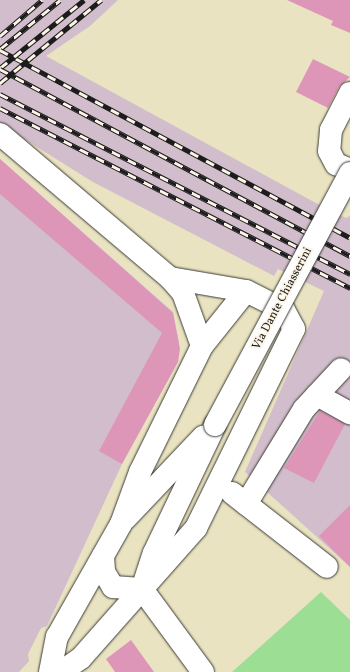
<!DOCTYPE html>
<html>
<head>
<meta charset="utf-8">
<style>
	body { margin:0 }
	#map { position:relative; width:350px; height:672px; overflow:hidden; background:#e9e3c1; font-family:Vollkorn,serif }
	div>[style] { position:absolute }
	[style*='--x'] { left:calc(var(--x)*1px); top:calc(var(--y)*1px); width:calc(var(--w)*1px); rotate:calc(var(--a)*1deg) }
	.industrial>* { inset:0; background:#d1bdcb }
	.green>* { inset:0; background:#9cde94 }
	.building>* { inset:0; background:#de96b8 }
	.roads { filter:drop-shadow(0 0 1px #3b3a35) drop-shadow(0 0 1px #3b3a35) }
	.minor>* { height:22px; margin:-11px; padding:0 11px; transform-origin:11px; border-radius:11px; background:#fff }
	.rail>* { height:4.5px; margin-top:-2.25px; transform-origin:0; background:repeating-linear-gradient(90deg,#fcf5e5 0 9px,#1c1c1c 0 18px); box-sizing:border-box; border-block:1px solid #1c1c1c }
	.bridges { filter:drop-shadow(0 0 1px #3b3a35) drop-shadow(0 0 1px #3b3a35) }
	.minor-bridge>* { height:22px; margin:-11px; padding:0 11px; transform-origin:11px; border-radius:11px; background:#fff }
	span { translate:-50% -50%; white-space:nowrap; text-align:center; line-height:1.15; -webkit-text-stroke:3.5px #fcf5e5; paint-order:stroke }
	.street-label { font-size:12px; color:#1c1c1c }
</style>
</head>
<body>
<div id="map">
	<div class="industrial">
		<i style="clip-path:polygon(0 0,118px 0,90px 26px,46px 56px,314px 202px,346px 218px,350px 216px,350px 567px,245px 472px,324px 291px,278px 269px,274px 276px,93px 182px,0 124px)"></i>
		<i style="clip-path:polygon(0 159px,173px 312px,179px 343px,178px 361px,122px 464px,47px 626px,41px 628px,28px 654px,29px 661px,19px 672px,0 672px)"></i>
	</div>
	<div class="green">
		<i style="clip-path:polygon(321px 592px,350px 620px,350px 672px,232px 672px)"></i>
	</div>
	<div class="building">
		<i style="clip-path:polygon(287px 0,350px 0,350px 33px,331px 25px,333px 21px)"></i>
		<i style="clip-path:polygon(313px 59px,350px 77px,339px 87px,328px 108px,296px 92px)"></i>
		<i style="clip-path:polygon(0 159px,173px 313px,180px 349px,178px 362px,122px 464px,99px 451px,162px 333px,0 194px)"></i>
		<i style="clip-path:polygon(320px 411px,345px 424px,314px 483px,284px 468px)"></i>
		<i style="clip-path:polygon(350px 505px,350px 567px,319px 536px)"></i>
		<i style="clip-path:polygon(131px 640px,154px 672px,115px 672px,106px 659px)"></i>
	</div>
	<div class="roads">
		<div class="minor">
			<i style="--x:350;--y:93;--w:42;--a:117.2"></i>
			<i style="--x:331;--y:130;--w:21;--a:95"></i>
			<i style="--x:329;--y:151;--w:15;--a:62"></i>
			<i style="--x:336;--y:164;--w:15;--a:23"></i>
			<i style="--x:0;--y:134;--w:223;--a:40.3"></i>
			<i style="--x:170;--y:278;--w:20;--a:49"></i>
			<i style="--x:183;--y:293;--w:56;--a:70.3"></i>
			<i style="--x:317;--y:395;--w:35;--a:-47"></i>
			<i style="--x:232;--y:493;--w:120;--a:37.9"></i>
			<i style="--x:246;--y:504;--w:111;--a:-58.6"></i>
			<i style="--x:304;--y:409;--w:19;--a:-47"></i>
			<i style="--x:317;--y:395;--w:38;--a:29"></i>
			<i style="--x:126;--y:518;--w:112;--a:-46.5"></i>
			<i style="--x:103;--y:556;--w:16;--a:86"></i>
			<i style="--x:104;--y:572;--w:17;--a:59"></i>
			<i style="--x:113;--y:587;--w:29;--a:4"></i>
			<i style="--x:145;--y:580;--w:28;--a:-72"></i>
			<i style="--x:154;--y:553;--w:142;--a:-64.5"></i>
			<i style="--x:142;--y:589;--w:103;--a:53.7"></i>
			<i style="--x:50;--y:672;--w:36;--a:-79"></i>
			<i style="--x:57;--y:637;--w:130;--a:-60.5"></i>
			<i style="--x:121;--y:524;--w:55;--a:-69.9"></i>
			<i style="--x:140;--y:472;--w:140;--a:-63.8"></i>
			<i style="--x:202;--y:346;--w:70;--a:-51.3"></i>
			<i style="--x:61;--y:672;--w:24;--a:-35"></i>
			<i style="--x:81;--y:658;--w:174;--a:-48.5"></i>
			<i style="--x:196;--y:528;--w:222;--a:-63.8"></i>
			<i style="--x:294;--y:329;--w:21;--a:-118"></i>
			<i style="--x:284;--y:310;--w:42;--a:-153.4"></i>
			<i style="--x:246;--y:291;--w:77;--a:-170.3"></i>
		</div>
	</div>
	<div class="rail">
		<i style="--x:0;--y:36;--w:55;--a:-40.6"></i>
		<i style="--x:0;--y:49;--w:77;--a:-39.2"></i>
		<i style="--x:0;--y:50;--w:397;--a:28.2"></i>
		<i style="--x:0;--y:68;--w:108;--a:-39"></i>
		<i style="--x:0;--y:69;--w:397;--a:28.1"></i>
		<i style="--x:0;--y:83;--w:131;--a:-39.4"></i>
		<i style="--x:0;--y:94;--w:394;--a:27.2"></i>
		<i style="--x:0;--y:108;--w:394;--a:27.2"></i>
	</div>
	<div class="bridges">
		<div class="minor-bridge">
			<i style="--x:215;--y:425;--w:286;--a:-61.8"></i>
		</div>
	</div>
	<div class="street-label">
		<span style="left:283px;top:299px;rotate:-62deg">Via Dante Chiasserini</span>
	</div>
</div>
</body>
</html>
